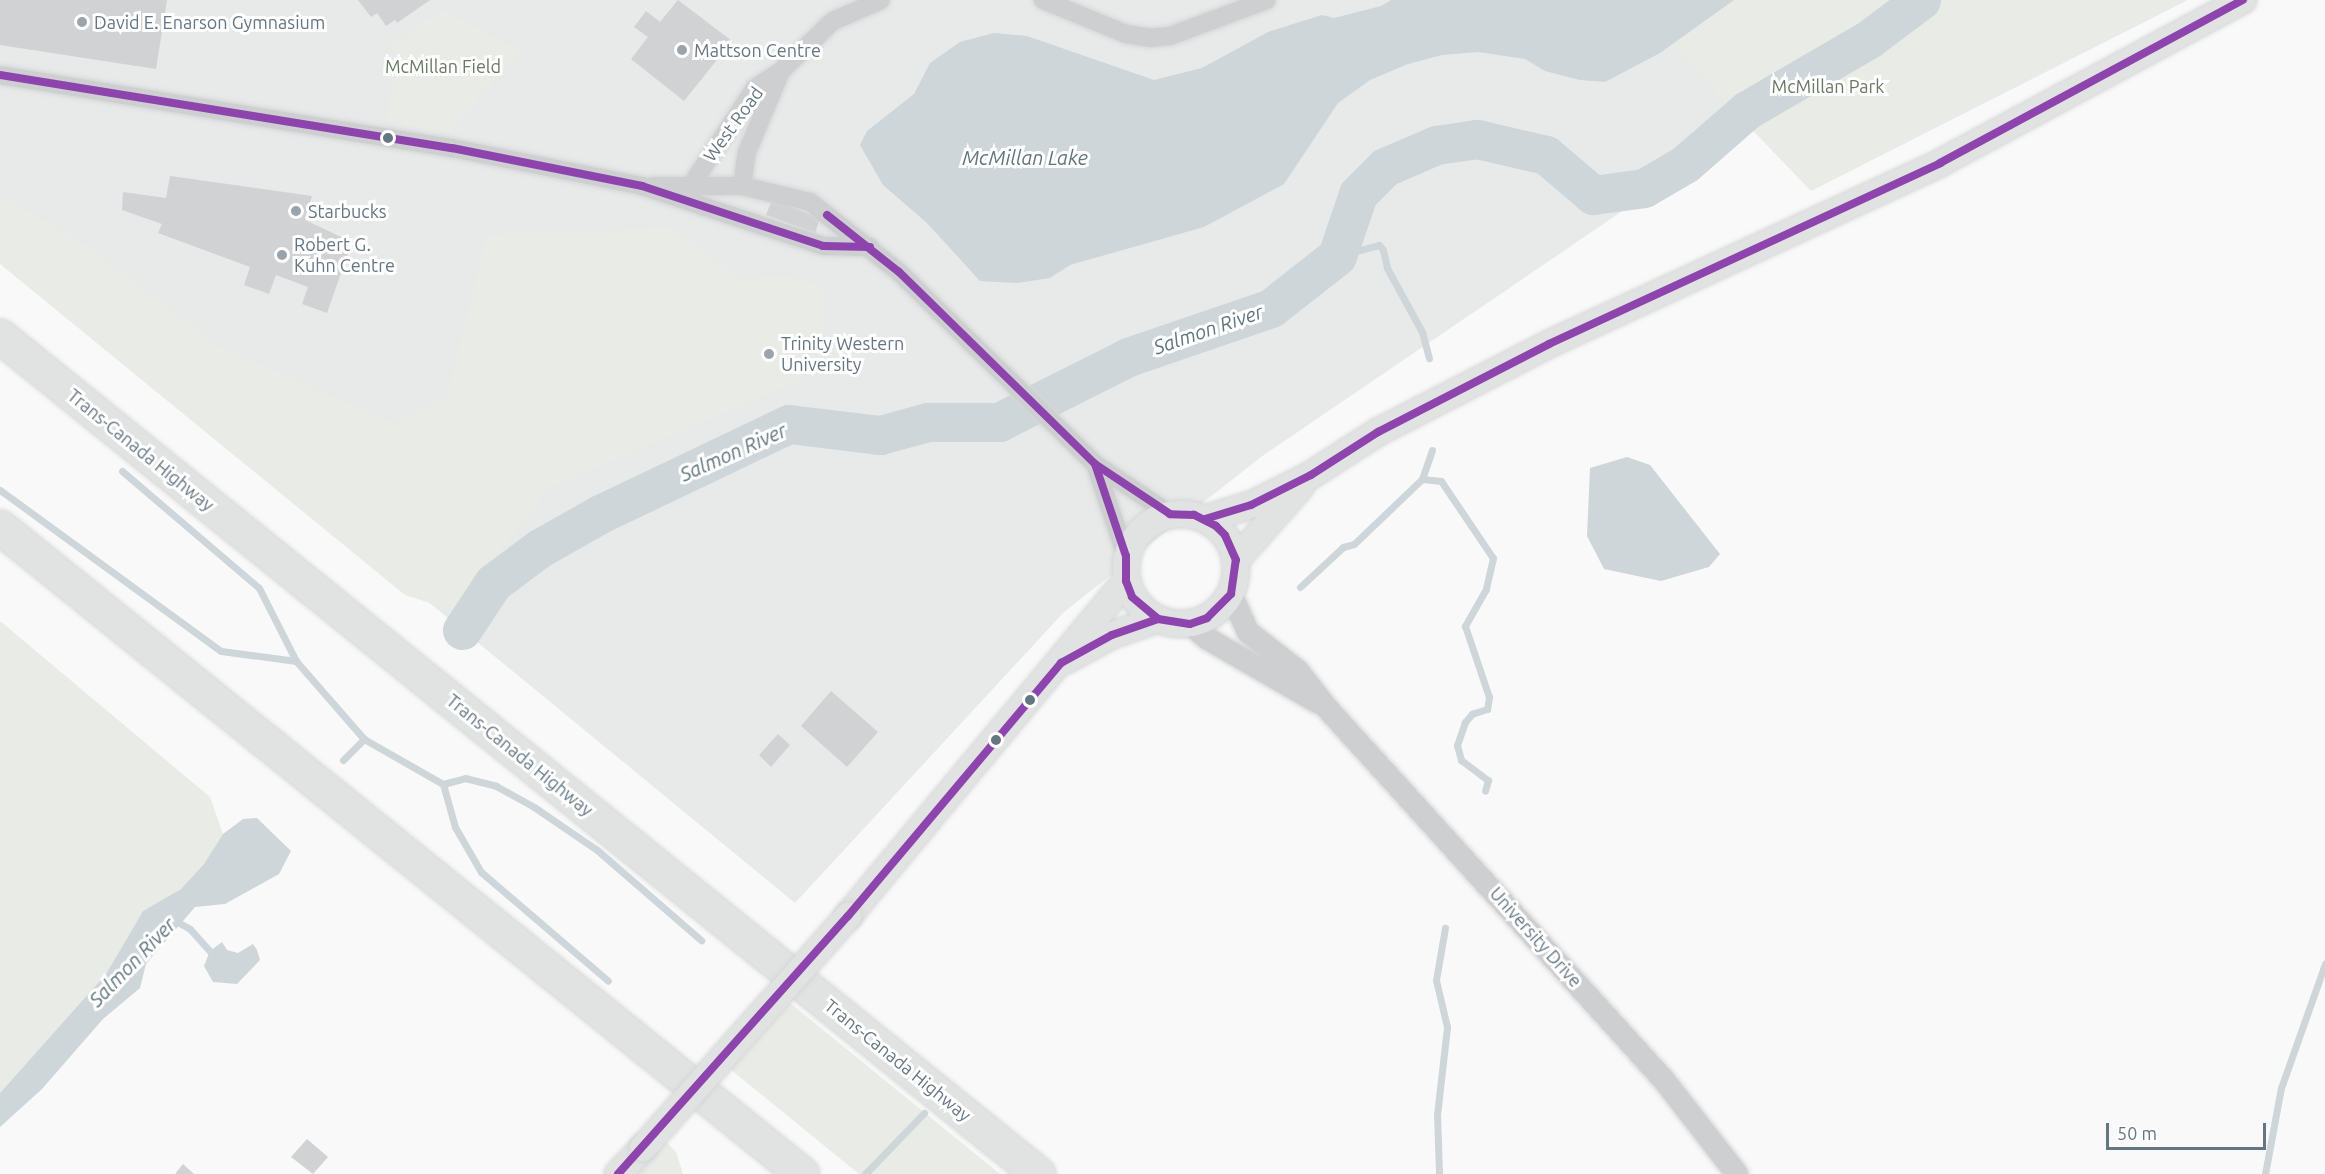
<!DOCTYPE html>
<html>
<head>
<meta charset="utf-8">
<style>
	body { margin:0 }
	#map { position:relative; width:2325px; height:1174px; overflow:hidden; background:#f9f9f9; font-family:Ubuntu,sans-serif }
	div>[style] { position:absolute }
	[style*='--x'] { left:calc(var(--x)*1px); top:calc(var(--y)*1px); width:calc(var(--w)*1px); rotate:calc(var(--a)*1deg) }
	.built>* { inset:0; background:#e8e9e9 }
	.green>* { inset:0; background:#e8ebe6 }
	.water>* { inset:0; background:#ced6d9 }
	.stream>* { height:7px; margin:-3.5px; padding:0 3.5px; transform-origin:3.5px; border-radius:3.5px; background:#ced6d9 }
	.river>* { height:39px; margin:-19.5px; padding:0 19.5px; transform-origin:19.5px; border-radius:19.5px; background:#ced6d9 }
	.building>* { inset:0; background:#d0d2d3 }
	.roads { filter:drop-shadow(0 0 2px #d5d6d7) drop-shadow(0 0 2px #d5d6d7) }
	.minor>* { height:18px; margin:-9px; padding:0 9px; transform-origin:9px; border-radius:9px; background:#cecfd0 }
	.tertiary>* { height:22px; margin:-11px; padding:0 11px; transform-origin:11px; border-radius:11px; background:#cecfd0 }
	.secondary>* { height:26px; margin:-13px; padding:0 13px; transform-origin:13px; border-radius:13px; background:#e1e2e2 }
	.secondary>.ring { margin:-13px; padding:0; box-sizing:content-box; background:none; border:26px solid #e1e2e2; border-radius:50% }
	.motorway>* { height:33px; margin:-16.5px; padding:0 16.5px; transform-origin:16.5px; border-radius:16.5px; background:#e1e2e2 }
	.bridges { filter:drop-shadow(0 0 2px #d5d6d7) drop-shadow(0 0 2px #d5d6d7) }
	.secondary-bridge>* { height:26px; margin:-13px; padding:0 13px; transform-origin:13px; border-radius:13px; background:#e1e2e2 }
	.bus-1>* { height:8px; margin:-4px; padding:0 4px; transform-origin:4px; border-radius:4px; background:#8e44ad }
	.dots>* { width:16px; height:16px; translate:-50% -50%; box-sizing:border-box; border:3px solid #fff; border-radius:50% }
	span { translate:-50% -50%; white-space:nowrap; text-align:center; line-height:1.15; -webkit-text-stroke:6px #fff; paint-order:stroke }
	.poi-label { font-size:18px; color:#657683 }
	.left { translate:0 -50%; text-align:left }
	.park-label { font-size:18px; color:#687a64 }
	.street-label { font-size:18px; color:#657683 }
	.water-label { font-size:20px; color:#60757c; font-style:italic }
	.scale { position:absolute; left:2106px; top:1123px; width:160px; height:27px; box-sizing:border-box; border:3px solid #657683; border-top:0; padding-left:8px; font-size:18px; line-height:21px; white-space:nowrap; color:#657683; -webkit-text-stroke:4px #fff; paint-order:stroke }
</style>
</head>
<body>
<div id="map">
	<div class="built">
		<i style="clip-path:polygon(0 0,1638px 0,1747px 110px,1690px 165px,1261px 457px,1064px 612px,795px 903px,0 250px)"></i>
	</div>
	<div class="green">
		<i style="clip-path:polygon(1638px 0,2188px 0,1811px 191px,1632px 5px)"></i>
		<i style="clip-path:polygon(442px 10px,523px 52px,455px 122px,448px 134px,386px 121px,397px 54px,390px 46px)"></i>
		<i style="clip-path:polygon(0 195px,80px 241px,216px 345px,394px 423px,445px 397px,488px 235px,670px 227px,740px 278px,791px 276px,825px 288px,825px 332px,800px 381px,550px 487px,455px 611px,405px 595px,0 264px)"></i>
		<i style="clip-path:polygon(0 621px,210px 797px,223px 834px,204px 864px,181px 889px,143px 911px,106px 974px,0 1093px)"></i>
		<i style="clip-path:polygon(790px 1003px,1000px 1174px,859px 1174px,730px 1069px)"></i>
		<i style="clip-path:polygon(656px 1132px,676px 1152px,683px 1174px,620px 1174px)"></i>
	</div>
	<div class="water">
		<i style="clip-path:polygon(1391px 0,1734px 0,1660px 53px,1605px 82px,1580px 80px,1545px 71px,1525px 59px,1478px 52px,1442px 55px,1408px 64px,1370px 80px,1338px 103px,1284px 184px,1204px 227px,1070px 265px,1050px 278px,1017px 283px,980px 281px,927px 223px,883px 185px,860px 145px,867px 131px,914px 94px,930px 63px,960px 42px,994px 33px,1027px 36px,1154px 80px,1202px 68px,1268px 32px,1322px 15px,1334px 18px,1381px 6px)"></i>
		<i style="clip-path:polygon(1627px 457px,1650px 465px,1720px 554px,1709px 567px,1661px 581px,1604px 569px,1587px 536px,1590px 468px)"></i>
		<i style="clip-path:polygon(257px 818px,291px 851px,279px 874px,225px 904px,195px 907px,146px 964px,140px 988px,103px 1019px,42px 1089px,0 1127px,0 1093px,106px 974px,143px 911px,181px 889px,204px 864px,223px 834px,243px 819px)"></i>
		<i style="clip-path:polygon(222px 942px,227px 950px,238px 953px,253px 944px,257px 950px,260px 960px,237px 984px,213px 982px,204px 966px,210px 951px)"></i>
	</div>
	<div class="stream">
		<i style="--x:1337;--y:256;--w:43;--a:-14.7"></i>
		<i style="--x:1379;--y:245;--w:6;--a:51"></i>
		<i style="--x:1383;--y:250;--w:18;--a:77"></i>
		<i style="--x:1387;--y:268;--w:73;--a:61.3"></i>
		<i style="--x:1422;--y:332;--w:27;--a:75"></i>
		<i style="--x:1432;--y:450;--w:31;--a:109"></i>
		<i style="--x:1422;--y:479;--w:19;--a:6"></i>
		<i style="--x:1441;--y:481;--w:93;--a:56"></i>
		<i style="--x:1493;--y:558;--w:32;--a:103"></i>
		<i style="--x:1486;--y:589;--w:43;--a:119.6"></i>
		<i style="--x:1465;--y:626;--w:75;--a:71.3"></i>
		<i style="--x:1489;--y:697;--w:12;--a:99"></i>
		<i style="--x:1487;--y:709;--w:16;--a:162"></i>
		<i style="--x:1472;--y:714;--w:11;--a:131"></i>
		<i style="--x:1465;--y:722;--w:24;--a:109"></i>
		<i style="--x:1457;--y:745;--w:16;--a:75"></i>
		<i style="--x:1461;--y:760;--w:34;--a:37"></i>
		<i style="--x:1488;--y:780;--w:11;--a:105"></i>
		<i style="--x:122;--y:471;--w:180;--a:40.5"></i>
		<i style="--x:259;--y:588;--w:82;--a:63.1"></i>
		<i style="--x:296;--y:661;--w:103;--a:48.9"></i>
		<i style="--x:364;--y:739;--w:91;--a:29.7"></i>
		<i style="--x:443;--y:784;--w:23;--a:-15"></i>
		<i style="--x:465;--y:778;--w:32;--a:14"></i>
		<i style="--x:496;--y:786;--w:43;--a:28.9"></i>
		<i style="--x:534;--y:807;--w:76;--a:34.3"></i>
		<i style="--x:597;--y:850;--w:138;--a:40.9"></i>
		<i style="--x:0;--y:490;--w:273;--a:36.1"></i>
		<i style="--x:221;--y:651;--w:76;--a:7.6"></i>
		<i style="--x:1300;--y:587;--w:59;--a:-42.9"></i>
		<i style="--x:1343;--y:547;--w:11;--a:-15"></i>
		<i style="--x:1354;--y:544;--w:94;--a:-43.7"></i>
		<i style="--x:343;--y:760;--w:30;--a:-45"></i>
		<i style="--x:443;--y:784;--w:45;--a:74.4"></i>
		<i style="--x:455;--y:827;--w:52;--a:60"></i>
		<i style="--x:481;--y:872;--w:167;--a:40.6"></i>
		<i style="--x:174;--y:920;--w:18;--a:29"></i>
		<i style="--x:190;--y:929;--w:30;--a:48"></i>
		<i style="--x:865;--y:1174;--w:85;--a:-46"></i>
		<i style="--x:1439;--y:1174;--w:59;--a:-91.9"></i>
		<i style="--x:1437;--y:1115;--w:89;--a:-83.5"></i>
		<i style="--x:1447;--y:1027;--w:48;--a:-103.2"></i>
		<i style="--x:1436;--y:980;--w:53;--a:-80.2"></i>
		<i style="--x:2265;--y:1174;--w:87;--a:-79.5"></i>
		<i style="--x:2281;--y:1088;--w:132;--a:-70.5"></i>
	</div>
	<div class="river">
		<i style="--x:462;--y:630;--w:56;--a:-56.6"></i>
		<i style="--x:493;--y:583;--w:59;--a:-36.7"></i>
		<i style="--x:540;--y:548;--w:69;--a:-29.5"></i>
		<i style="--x:600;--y:514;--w:209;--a:-25.5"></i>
		<i style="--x:789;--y:424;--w:92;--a:6.9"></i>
		<i style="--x:880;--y:435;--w:50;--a:-15.2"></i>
		<i style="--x:928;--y:422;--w:71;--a:0"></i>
		<i style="--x:999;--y:422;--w:144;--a:-26.7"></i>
		<i style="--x:1128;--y:357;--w:151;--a:-18.9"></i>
		<i style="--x:1271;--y:308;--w:84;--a:-38.2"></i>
		<i style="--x:1337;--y:256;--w:65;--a:-71.3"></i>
		<i style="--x:1358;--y:194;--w:38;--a:-45"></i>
		<i style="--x:1385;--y:167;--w:56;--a:-23.3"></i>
		<i style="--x:1436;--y:145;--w:41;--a:-8.3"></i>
		<i style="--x:1477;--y:139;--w:71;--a:13.1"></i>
		<i style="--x:1546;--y:155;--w:62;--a:40.4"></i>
		<i style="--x:1593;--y:195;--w:51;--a:-7.8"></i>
		<i style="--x:1644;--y:188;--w:48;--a:-30.3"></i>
		<i style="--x:1685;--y:164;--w:82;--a:-41.1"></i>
		<i style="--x:1747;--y:110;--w:141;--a:-30.2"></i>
		<i style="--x:1869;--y:39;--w:65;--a:-36.9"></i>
	</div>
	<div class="building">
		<i style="clip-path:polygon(0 0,167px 0,156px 69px,0 45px)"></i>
		<i style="clip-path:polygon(358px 0,430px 0,397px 23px,395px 20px,386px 26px,377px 13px,371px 17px)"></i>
		<i style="clip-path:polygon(678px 0,732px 41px,684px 101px,631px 59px,648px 37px,634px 27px,646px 11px,660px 22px)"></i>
		<i style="clip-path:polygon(170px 176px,312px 196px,305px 220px,352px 242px,327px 313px,302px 304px,308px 287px,276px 275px,269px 294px,244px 285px,250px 267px,158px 233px,162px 224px,122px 210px,123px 192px,166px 198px)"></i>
		<i style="clip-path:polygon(772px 200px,820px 218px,815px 233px,766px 215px)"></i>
		<i style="clip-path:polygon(831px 691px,878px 732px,847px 767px,801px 726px)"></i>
		<i style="clip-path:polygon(778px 734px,790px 745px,771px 767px,759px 755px)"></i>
		<i style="clip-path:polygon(307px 1139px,328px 1157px,313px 1174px,291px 1157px)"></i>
		<i style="clip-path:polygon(183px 1164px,194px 1174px,175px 1174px)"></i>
	</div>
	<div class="roads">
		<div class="minor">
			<i style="--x:1043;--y:0;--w:90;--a:22.3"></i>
			<i style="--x:1126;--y:34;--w:24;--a:9"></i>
			<i style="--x:1150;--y:38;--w:20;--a:-6"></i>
			<i style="--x:1170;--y:36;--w:103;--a:-20.4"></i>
			<i style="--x:0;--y:75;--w:458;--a:9.2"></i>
			<i style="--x:452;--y:148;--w:194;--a:11.3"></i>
			<i style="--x:642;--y:186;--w:191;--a:18.3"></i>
			<i style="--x:823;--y:246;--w:47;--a:1.2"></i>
			<i style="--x:692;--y:184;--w:115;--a:-56.7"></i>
			<i style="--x:755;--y:88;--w:31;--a:-33"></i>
			<i style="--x:781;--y:71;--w:72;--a:-43.9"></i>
			<i style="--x:833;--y:21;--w:52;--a:-23.6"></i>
			<i style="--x:653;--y:186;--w:89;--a:0"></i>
			<i style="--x:742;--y:186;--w:70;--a:13.2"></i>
			<i style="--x:810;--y:202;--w:113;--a:38.2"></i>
			<i style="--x:899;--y:272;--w:274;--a:44.4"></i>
			<i style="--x:1095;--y:464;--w:90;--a:33.7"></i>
			<i style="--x:742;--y:186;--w:34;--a:-82"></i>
			<i style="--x:747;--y:152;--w:88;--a:-67.2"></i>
			<i style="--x:1095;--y:464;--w:97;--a:71.4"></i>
		</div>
		<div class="tertiary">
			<i style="--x:1231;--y:594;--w:42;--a:65.9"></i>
			<i style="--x:1248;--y:632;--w:63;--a:38"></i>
			<i style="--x:1298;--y:671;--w:46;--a:52.1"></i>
			<i style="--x:1326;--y:707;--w:502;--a:47.83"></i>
			<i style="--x:1663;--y:1079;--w:120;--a:52.1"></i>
			<i style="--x:1190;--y:624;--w:23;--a:40"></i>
			<i style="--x:1208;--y:639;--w:126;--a:30"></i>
		</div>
		<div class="secondary">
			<i class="ring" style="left:1126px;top:514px;width:84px;height:84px"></i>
			<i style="--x:1205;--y:519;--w:48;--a:-16.9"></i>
			<i style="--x:1251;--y:505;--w:67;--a:-26.6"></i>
			<i style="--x:1311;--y:475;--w:80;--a:-32.7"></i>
			<i style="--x:1378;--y:432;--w:192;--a:-27.2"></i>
			<i style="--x:1549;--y:344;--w:431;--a:-24.8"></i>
			<i style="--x:1940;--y:163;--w:344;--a:-28.3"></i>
			<i style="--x:1236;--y:560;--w:98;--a:-48.7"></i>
			<i style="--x:1066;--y:660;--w:52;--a:-28.5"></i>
			<i style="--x:1112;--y:635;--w:49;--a:-19.2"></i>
			<i style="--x:848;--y:916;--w:435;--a:-50.3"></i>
			<i style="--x:618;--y:1174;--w:36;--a:-46"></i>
		</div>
		<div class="motorway">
			<i style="--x:0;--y:336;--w:1334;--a:38.91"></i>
			<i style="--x:0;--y:527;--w:1030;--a:38.89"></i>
		</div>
	</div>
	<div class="bridges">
		<div class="secondary-bridge">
			<i style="--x:643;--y:1148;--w:310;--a:-48.5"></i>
		</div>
	</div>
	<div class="bus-1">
		<i style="--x:0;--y:75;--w:458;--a:9.2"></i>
		<i style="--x:452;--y:148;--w:194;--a:11.3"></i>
		<i style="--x:642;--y:186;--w:191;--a:18.3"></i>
		<i style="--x:823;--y:246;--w:47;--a:1.2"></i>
		<i style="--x:827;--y:215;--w:92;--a:38.4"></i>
		<i style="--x:899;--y:272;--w:274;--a:44.4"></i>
		<i style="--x:1095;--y:464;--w:90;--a:33.7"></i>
		<i style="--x:1095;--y:464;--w:97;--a:71.4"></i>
		<i style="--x:1126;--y:556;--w:25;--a:90"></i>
		<i style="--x:1126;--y:581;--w:17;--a:69"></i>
		<i style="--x:1132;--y:597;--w:34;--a:40"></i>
		<i style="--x:1158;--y:619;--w:32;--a:9"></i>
		<i style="--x:1190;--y:624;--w:18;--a:-19"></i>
		<i style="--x:1207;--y:618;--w:34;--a:-45"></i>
		<i style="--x:1231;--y:594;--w:34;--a:-82"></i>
		<i style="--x:1236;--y:560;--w:27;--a:-114"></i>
		<i style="--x:1225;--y:535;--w:13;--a:-135"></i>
		<i style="--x:1216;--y:526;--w:25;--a:-153"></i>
		<i style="--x:1194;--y:515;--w:24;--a:-178"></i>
		<i style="--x:1205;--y:519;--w:48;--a:-16.9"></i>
		<i style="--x:1251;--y:505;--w:67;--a:-26.6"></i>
		<i style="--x:1311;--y:475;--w:80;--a:-32.7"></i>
		<i style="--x:1378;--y:432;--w:192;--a:-27.2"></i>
		<i style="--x:1549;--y:344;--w:431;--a:-24.8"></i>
		<i style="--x:1940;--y:163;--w:344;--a:-28.3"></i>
		<i style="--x:618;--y:1174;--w:346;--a:-48.3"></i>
		<i style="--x:848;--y:916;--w:331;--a:-49.9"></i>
		<i style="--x:1061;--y:663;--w:58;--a:-28.8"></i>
		<i style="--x:1112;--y:635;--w:49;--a:-19.2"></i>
	</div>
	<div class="dots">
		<i style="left:82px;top:22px;background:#99a4ac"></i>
		<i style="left:682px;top:50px;background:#99a4ac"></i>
		<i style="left:388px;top:138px;background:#657683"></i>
		<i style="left:296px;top:211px;background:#99a4ac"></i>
		<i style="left:282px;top:255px;background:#99a4ac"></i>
		<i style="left:769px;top:354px;background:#99a4ac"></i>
		<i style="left:1030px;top:700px;background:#657683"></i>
		<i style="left:996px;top:740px;background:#657683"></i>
	</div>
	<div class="poi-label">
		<span class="left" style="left:94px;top:22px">David E. Enarson Gymnasium</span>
		<span class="left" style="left:694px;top:50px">Mattson Centre</span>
		<span class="left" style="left:308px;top:211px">Starbucks</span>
		<span class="left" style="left:294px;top:255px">Robert G.<br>Kuhn Centre</span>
		<span class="left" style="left:781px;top:354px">Trinity Western<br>University</span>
	</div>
	<div class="park-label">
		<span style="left:443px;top:66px">McMillan Field</span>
		<span style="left:1828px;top:86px">McMillan Park</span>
	</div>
	<div class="street-label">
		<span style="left:733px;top:124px;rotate:-54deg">West Road</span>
		<span style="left:141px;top:450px;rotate:39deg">Trans-Canada Highway</span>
		<span style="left:520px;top:755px;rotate:39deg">Trans-Canada Highway</span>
		<span style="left:1536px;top:937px;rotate:48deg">University Drive</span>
		<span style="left:898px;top:1060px;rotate:39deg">Trans-Canada Highway</span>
	</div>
	<div class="water-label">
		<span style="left:1025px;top:157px">McMillan Lake</span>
		<span style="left:1208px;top:329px;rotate:-19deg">Salmon River</span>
		<span style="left:733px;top:452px;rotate:-24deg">Salmon River</span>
		<span style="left:132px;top:962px;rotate:-46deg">Salmon River</span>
	</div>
	<div class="scale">50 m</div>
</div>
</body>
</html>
